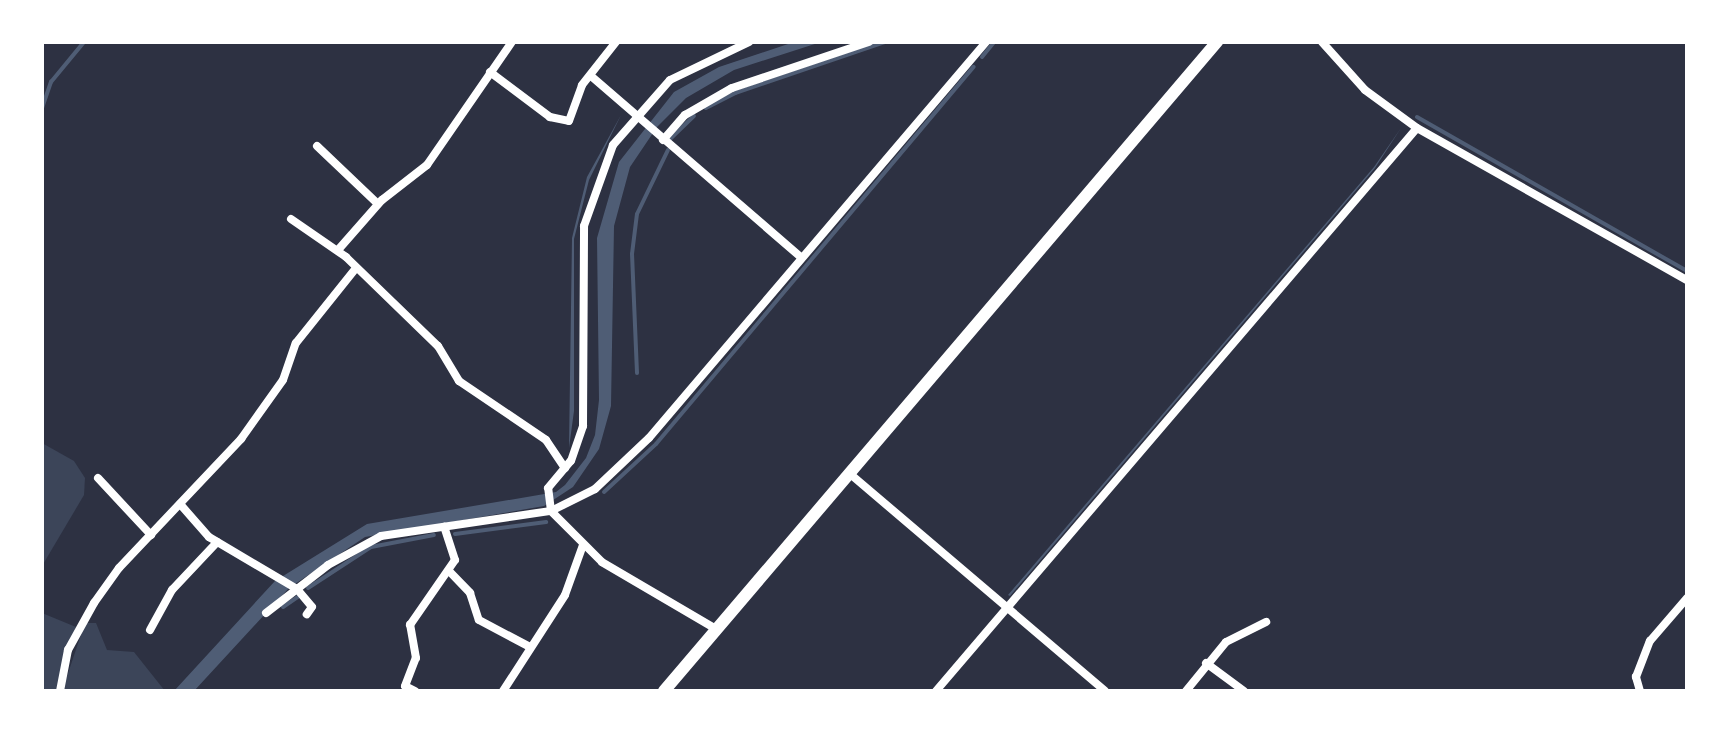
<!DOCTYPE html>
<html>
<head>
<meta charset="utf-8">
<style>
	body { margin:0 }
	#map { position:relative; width:1729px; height:733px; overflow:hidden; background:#2d3142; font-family:"Fira Sans Condensed",sans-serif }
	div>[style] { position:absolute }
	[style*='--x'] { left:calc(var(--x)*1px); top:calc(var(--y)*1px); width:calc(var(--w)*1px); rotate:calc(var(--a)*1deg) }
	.green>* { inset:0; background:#3c4559 }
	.water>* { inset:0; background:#4f5d75 }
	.stream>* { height:4px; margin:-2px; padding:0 2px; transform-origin:2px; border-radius:2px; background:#4f5d75 }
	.minor>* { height:8px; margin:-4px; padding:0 4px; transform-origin:4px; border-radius:4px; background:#fff }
	.secondary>* { height:12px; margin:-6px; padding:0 6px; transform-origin:6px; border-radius:6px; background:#fff }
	span { translate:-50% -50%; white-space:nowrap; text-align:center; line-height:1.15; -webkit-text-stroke:6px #fff; paint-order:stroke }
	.frame { position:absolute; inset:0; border:44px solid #fff; pointer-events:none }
</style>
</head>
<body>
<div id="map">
	<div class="green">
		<i style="clip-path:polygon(42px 443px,74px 461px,85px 478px,84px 495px,42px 566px)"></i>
		<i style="clip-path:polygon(42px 613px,76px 627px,63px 658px,57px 691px,42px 691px)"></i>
		<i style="clip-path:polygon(85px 623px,96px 623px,107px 650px,134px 652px,165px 691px,62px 691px)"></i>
	</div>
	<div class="water">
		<i style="clip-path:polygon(794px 42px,821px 42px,734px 70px,686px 98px,657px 127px,630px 167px,614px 226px,611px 406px,599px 449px,573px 487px,544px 506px,365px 537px,289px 588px,194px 691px,174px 691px,275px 581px,367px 524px,556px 492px,565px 485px,586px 458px,595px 435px,599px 400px,597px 238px,619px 162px,674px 92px,719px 67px)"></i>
		<i style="clip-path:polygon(621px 115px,589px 180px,574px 239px,574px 411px,569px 448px,572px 238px,587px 177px)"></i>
		<i style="clip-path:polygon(1401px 128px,1375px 168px,1010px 596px,1008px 595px,1374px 167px)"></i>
	</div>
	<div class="stream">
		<i style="--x:982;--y:57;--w:19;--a:-51"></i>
		<i style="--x:42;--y:108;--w:28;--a:-71"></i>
		<i style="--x:51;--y:82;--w:52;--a:-50.5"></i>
		<i style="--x:706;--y:108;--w:33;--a:-27"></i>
		<i style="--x:735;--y:93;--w:158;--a:-18.8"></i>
		<i style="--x:1417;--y:117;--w:311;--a:29.7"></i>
		<i style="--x:668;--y:141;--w:36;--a:-44"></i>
		<i style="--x:637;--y:373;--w:119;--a:-92.4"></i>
		<i style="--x:632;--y:254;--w:40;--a:-82.9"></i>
		<i style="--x:637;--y:214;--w:71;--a:-64.2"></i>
		<i style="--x:604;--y:492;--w:71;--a:-42.7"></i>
		<i style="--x:656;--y:444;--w:493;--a:-49.9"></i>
		<i style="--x:455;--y:534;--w:92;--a:-7.5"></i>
		<i style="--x:308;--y:588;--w:75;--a:-33.1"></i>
		<i style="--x:371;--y:547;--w:64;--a:-10.8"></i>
		<i style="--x:283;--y:607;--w:18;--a:-34"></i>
	</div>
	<div class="minor">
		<i style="--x:1322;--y:42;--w:64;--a:48.1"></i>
		<i style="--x:1365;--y:90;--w:64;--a:36.2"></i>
		<i style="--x:1417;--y:128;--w:310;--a:29.4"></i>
		<i style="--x:490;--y:72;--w:75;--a:36.9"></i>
		<i style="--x:550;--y:117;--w:19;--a:12"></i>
		<i style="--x:569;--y:121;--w:38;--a:-70"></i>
		<i style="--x:582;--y:85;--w:55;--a:-51.7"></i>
		<i style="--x:591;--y:76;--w:277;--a:40.8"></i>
		<i style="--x:663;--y:140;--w:33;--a:-49"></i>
		<i style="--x:685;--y:115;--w:54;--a:-29.9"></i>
		<i style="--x:732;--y:88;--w:145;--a:-18.6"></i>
		<i style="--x:317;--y:146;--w:84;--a:43.6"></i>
		<i style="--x:291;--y:219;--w:67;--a:34.6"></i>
		<i style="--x:346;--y:257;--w:128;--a:44.1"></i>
		<i style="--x:438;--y:346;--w:41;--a:59"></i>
		<i style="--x:459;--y:381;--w:105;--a:34.1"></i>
		<i style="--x:546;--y:440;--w:34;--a:56"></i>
		<i style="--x:338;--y:250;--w:67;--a:-48.7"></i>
		<i style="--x:382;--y:200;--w:57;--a:-37.9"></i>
		<i style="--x:427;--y:165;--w:150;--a:-55.4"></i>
		<i style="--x:849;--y:473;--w:336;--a:40.4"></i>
		<i style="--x:98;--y:478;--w:78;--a:47.1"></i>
		<i style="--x:180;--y:504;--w:44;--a:48.7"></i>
		<i style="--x:209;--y:537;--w:102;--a:30.6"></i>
		<i style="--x:297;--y:589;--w:23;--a:50"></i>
		<i style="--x:312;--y:607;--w:9;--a:126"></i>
		<i style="--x:450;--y:572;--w:29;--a:46"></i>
		<i style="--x:470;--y:593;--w:28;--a:72"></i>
		<i style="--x:479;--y:620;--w:58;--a:27.9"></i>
		<i style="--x:266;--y:613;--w:78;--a:-37.7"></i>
		<i style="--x:328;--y:565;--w:60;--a:-28.7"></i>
		<i style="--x:381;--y:536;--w:172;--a:-8.4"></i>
		<i style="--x:551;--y:511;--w:49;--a:-26.6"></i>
		<i style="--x:595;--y:489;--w:74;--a:-43.4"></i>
		<i style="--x:649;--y:438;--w:520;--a:-49.6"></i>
		<i style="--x:716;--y:629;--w:132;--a:-149.6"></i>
		<i style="--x:602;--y:562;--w:72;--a:-135"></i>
		<i style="--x:551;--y:511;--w:23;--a:-97"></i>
		<i style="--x:548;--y:488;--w:35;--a:-50"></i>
		<i style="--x:571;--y:461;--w:37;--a:-71"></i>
		<i style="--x:583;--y:426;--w:200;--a:-89.7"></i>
		<i style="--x:584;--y:226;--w:86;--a:-70.3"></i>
		<i style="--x:613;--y:145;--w:86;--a:-48.8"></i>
		<i style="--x:670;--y:80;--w:88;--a:-25.7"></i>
		<i style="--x:150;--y:630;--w:46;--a:-61.2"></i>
		<i style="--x:172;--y:590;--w:66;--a:-46.8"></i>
		<i style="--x:1206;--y:663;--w:47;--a:36.4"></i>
		<i style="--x:60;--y:691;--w:42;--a:-79"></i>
		<i style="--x:68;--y:650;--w:54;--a:-61"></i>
		<i style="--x:94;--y:603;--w:43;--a:-54.5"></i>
		<i style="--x:119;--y:568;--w:178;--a:-46.6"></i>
		<i style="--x:241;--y:439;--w:72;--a:-54.6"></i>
		<i style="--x:283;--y:380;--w:39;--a:-71"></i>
		<i style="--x:296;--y:343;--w:96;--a:-51.3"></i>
		<i style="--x:415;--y:691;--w:11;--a:-153"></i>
		<i style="--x:405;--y:686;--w:30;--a:-69"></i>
		<i style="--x:416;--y:658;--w:34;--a:-100"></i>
		<i style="--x:410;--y:625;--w:79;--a:-55.3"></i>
		<i style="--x:455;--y:560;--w:35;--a:-108"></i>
		<i style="--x:503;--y:691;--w:114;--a:-57.1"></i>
		<i style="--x:565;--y:595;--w:53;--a:-70.2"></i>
		<i style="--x:936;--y:691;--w:740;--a:-49.49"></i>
		<i style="--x:1186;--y:691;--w:63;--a:-50.8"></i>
		<i style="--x:1226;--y:642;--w:45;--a:-26.6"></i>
		<i style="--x:1640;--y:691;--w:15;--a:-106"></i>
		<i style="--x:1636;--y:677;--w:39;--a:-69"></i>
		<i style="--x:1650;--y:641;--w:57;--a:-49.3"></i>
	</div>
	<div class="secondary">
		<i style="--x:664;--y:691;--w:853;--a:-49.57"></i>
	</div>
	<div class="frame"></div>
</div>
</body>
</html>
